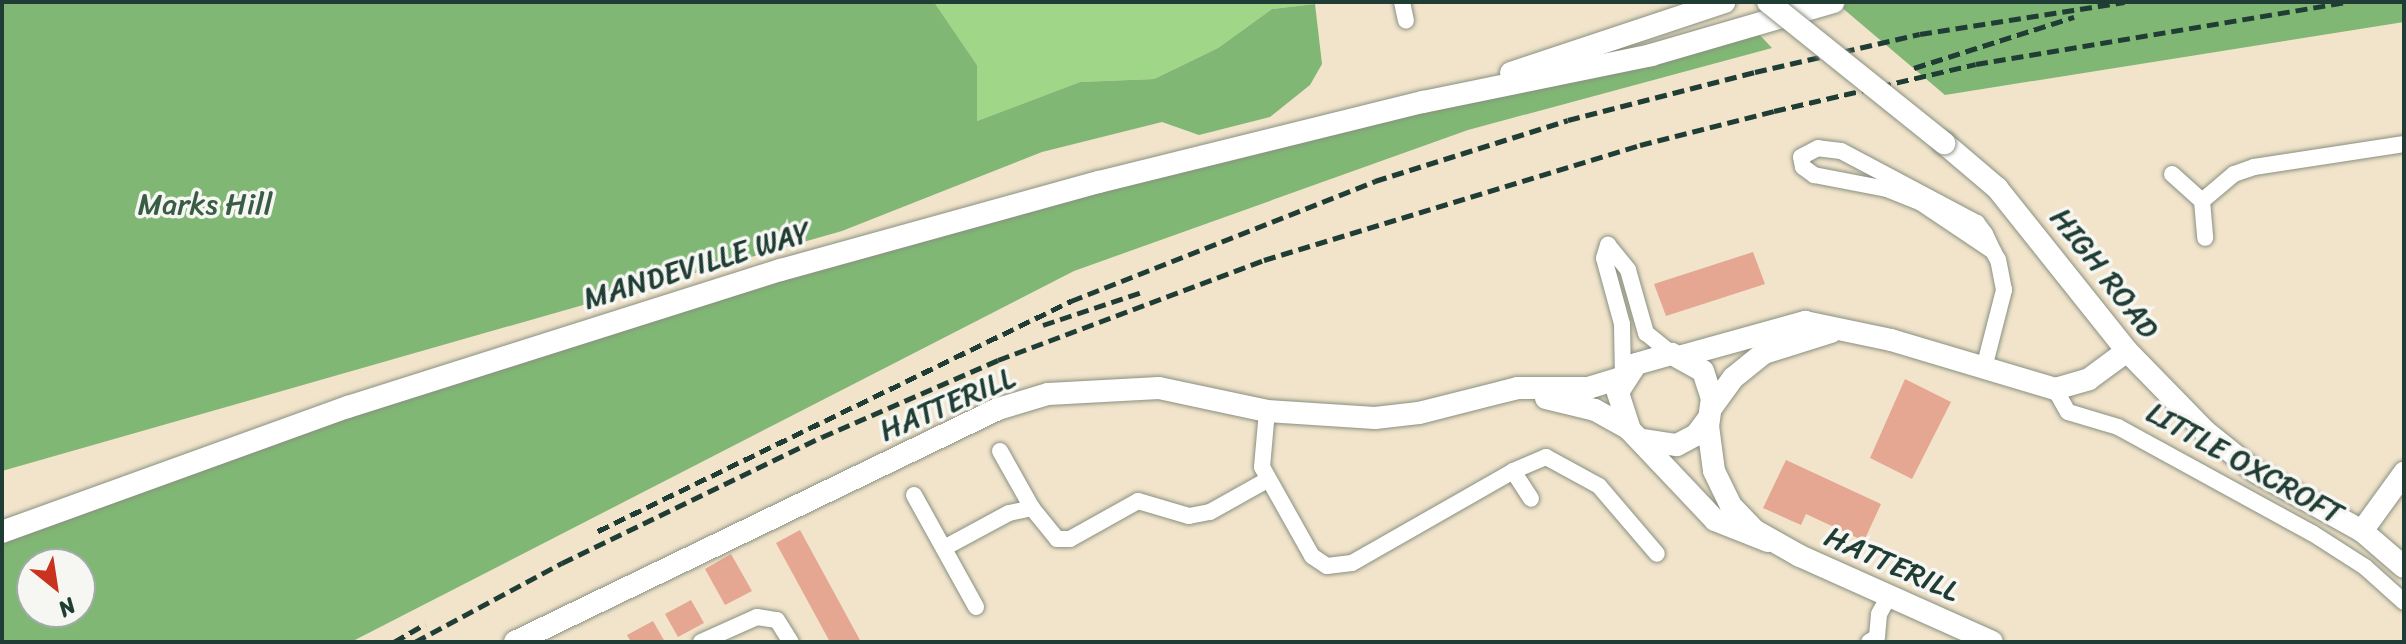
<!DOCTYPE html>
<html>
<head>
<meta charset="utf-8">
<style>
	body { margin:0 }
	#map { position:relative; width:2406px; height:644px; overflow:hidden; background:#f2e4cb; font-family:Sriracha,sans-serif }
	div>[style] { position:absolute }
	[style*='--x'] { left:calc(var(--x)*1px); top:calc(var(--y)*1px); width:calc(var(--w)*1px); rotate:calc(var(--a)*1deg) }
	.green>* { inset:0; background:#a0d688 }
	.forest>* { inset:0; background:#80b774 }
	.building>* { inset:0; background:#e5a692 }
	.roads { filter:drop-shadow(0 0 2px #889080) drop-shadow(0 0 2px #889080) }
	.street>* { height:16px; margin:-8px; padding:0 8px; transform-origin:8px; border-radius:8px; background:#fff }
	.secondary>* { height:22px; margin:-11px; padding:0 11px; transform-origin:11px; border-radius:11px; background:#fff }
	.rail>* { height:5px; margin-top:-2.5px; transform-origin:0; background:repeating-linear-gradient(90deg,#1f3d34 0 12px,transparent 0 18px) }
	.bridges { filter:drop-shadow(0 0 2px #889080) drop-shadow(0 0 2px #889080) }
	.secondary-bridge>* { height:22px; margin:-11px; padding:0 11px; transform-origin:11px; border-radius:11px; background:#fff }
	span { translate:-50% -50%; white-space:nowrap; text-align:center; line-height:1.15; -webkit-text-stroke:7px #f6f6f2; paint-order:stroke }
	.park-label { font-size:30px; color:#395c45 }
	.street-label { font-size:30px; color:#1f3d34 }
	.frame { position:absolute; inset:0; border:4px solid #1f3d34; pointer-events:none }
	.north { position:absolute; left:16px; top:548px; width:80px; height:80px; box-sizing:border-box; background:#f6f6f2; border:2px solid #a0aca6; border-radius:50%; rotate:150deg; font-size:22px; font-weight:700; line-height:32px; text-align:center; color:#1f3d34 }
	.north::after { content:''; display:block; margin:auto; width:28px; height:36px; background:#c8321e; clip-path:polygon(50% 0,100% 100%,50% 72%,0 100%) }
</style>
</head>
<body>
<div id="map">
	<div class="green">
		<i style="clip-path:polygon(934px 2px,1315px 2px,1315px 4px,1272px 9px,1218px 48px,1154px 79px,1080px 82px,977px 121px,977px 65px)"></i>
	</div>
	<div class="forest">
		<i style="clip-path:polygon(2px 2px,934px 2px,977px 65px,977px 121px,1080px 82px,1154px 79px,1218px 48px,1272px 9px,1315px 4px,1322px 64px,1310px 85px,1270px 117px,1199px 135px,1162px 122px,1042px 152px,842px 231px,2px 471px)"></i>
		<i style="clip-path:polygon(1852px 2px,2404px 2px,2404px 22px,1945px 95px,1840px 6px)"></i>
		<i style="clip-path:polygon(evenodd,1757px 32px,1772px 48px,1468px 130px,1074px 271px,351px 642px,2px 642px,2px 534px,348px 407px,876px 243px,1757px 32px,32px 564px,80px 564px,80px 612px,32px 612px,32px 564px)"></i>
	</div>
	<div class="building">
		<i style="clip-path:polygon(1753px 252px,1765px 284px,1666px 316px,1654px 284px)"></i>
		<i style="clip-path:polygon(1905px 379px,1951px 402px,1912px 479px,1870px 458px)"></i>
		<i style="clip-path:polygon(1786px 460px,1881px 504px,1864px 541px,1806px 514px,1801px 525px,1763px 508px)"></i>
		<i style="clip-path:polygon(800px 530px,861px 642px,830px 642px,776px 543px)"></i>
		<i style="clip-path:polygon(731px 554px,752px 591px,725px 605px,705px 569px)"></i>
		<i style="clip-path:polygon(691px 600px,704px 623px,678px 637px,665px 614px)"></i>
		<i style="clip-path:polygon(653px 621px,665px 642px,631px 642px,627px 635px)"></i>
	</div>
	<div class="roads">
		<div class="street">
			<i style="--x:1402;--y:2;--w:19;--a:78"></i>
			<i style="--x:2172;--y:174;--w:40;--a:42"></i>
			<i style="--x:2202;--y:201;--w:42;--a:-40.2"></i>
			<i style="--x:2234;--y:174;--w:21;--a:-19"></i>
			<i style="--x:2254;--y:167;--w:152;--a:-8.7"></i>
			<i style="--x:2202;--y:201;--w:37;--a:85"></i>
			<i style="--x:1984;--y:368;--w:81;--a:-75.6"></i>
			<i style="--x:2004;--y:290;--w:31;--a:-101"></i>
			<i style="--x:1998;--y:260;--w:10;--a:-119"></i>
			<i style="--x:1993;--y:251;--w:19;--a:-115"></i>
			<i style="--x:1985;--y:234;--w:14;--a:-126"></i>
			<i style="--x:1977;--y:223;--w:154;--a:-152.1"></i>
			<i style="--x:1841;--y:151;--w:23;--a:-173"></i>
			<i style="--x:1818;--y:148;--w:19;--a:152"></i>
			<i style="--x:1801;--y:157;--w:10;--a:79"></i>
			<i style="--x:1803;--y:167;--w:14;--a:36"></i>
			<i style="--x:1814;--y:175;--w:74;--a:10.9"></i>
			<i style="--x:1887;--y:189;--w:35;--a:22"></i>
			<i style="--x:1920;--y:202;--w:88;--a:33.9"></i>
			<i style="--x:1623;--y:377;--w:53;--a:-91.1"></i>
			<i style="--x:1622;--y:324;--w:68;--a:-105.3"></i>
			<i style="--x:1604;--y:258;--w:14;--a:-73"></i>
			<i style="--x:1608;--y:245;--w:32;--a:51"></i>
			<i style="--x:1628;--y:270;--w:66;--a:74.1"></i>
			<i style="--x:1646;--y:333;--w:33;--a:39"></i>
			<i style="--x:2055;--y:389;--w:26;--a:61"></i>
			<i style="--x:2068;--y:412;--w:52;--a:16.7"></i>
			<i style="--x:2118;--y:427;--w:221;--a:28.7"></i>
			<i style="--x:2312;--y:533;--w:63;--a:32.7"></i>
			<i style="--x:2365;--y:567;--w:52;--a:41.9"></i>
			<i style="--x:1267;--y:411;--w:56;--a:95.1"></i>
			<i style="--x:1262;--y:467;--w:102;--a:60.7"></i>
			<i style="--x:1312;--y:556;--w:18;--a:34"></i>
			<i style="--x:1327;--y:566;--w:25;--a:-7"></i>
			<i style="--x:1352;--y:563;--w:185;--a:-29.7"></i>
			<i style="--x:1513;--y:471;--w:33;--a:57"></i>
			<i style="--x:1000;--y:451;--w:65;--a:60.7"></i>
			<i style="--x:1513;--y:471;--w:36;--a:-23"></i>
			<i style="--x:1546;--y:457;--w:60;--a:28.7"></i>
			<i style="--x:1599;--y:486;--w:89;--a:49.5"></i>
			<i style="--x:914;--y:495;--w:128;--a:61"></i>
			<i style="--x:944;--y:548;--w:74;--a:-28.3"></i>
			<i style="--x:1009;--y:513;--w:24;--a:-12"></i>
			<i style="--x:1032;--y:508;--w:40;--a:51"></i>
			<i style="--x:1057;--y:539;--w:13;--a:0"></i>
			<i style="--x:1070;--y:539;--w:78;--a:-29.2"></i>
			<i style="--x:1138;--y:501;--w:53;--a:16.4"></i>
			<i style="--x:1189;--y:516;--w:21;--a:-11"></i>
			<i style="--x:1210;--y:512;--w:65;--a:-29.3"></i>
			<i style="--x:701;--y:642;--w:61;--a:-24.1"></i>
			<i style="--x:757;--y:617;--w:20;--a:9"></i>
			<i style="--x:777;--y:620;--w:26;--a:58"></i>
			<i style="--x:1869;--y:642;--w:9;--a:-32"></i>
			<i style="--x:1877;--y:637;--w:23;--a:-85"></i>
			<i style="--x:1879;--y:614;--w:21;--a:-61"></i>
		</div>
		<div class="secondary">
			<i style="--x:1511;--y:73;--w:225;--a:-18.4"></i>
			<i style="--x:1944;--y:143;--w:70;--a:40.3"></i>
			<i style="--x:1997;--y:188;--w:208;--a:51.4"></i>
			<i style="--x:2127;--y:351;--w:112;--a:45.7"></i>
			<i style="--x:2205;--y:431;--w:65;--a:38.8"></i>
			<i style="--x:2256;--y:472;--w:121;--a:29.1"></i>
			<i style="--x:2362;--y:531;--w:55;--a:40.6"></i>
			<i style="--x:1682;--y:356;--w:128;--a:-15.5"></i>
			<i style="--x:1805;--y:322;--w:88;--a:11.8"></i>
			<i style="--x:1891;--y:340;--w:171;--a:16.6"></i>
			<i style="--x:2055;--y:389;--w:35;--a:-16"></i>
			<i style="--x:2089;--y:379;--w:47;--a:-36.4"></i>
			<i style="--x:1546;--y:398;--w:50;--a:13.8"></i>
			<i style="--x:1595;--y:410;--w:39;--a:29"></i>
			<i style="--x:1712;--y:407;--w:36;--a:-54"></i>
			<i style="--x:1733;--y:378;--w:40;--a:-39"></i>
			<i style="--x:1764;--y:353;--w:70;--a:-17.4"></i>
			<i style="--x:1644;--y:440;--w:33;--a:9"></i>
			<i style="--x:1677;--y:445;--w:21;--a:-28"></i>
			<i style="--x:1696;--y:435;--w:21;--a:-53"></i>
			<i style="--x:2362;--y:531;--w:72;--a:-54.1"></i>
			<i style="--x:2;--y:532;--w:368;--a:-19.9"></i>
			<i style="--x:348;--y:407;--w:454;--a:-17.6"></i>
			<i style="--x:781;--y:270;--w:330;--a:-15.5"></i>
			<i style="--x:1099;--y:182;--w:334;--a:-13.9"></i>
			<i style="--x:1423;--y:102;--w:233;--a:-11.6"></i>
			<i style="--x:1651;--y:55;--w:190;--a:-16.2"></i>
			<i style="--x:1768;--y:541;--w:57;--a:-158.4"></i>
			<i style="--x:1715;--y:520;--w:124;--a:-133.4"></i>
			<i style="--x:1630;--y:430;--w:40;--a:-108"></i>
			<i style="--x:1618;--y:392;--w:33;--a:-57"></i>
			<i style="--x:1636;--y:364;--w:37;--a:-16"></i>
			<i style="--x:1672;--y:354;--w:35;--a:29"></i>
			<i style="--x:1703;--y:371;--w:28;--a:72"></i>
			<i style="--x:1712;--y:398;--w:28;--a:98"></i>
			<i style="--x:1708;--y:426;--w:45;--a:82.4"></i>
			<i style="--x:1714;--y:471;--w:39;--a:64"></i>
			<i style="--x:1731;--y:506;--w:33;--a:46"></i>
			<i style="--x:1754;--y:530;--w:53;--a:29.5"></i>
			<i style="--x:1800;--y:556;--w:210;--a:24.1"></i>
			<i style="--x:515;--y:642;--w:536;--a:-25.75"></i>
			<i style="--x:998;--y:409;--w:52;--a:-16.7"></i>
			<i style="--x:1048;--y:394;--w:111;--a:-3.1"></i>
			<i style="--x:1159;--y:388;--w:110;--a:12"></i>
			<i style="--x:1267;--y:411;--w:108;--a:3.7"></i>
			<i style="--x:1375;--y:418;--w:44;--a:-6.5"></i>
			<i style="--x:1419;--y:413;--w:102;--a:-14.2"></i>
			<i style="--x:1518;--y:388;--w:70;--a:0"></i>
			<i style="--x:1588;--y:388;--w:37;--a:-17"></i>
		</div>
	</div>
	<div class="rail">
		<i style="--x:1914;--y:68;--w:168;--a:-17.7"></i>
		<i style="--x:1043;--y:325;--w:104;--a:-18.4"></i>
		<i style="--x:598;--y:531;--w:526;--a:-25.93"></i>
		<i style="--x:1071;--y:301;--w:327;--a:-21.5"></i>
		<i style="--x:1375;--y:181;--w:202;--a:-17.5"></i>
		<i style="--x:1568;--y:120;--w:193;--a:-14.4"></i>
		<i style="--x:1755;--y:72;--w:169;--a:-13"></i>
		<i style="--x:1920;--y:34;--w:207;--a:-8.9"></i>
		<i style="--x:394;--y:642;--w:36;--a:-30"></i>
		<i style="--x:415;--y:642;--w:167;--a:-28.3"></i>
		<i style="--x:562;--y:563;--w:289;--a:-25.9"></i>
		<i style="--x:822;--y:437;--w:192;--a:-23.6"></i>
		<i style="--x:998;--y:360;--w:284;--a:-20.6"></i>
		<i style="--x:1264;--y:260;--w:393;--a:-17"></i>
		<i style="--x:1640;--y:145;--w:138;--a:-14.2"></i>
		<i style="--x:1774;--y:111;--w:207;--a:-13.1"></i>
		<i style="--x:1976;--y:64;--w:375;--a:-9.5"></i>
	</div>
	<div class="bridges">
		<div class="secondary-bridge">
			<i style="--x:1768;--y:2;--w:226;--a:38.7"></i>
		</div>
	</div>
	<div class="park-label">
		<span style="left:205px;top:204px">Marks Hill</span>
	</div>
	<div class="street-label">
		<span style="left:697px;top:265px;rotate:-17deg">MANDEVILLE WAY</span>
		<span style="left:2105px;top:273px;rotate:52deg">HIGH ROAD</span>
		<span style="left:947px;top:404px;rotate:-23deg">HATTERILL</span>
		<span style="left:2245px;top:463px;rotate:29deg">LITTLE OXCROFT</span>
		<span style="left:1892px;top:564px;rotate:24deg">HATTERILL</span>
	</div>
	<div class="frame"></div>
	<div class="north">N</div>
</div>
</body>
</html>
